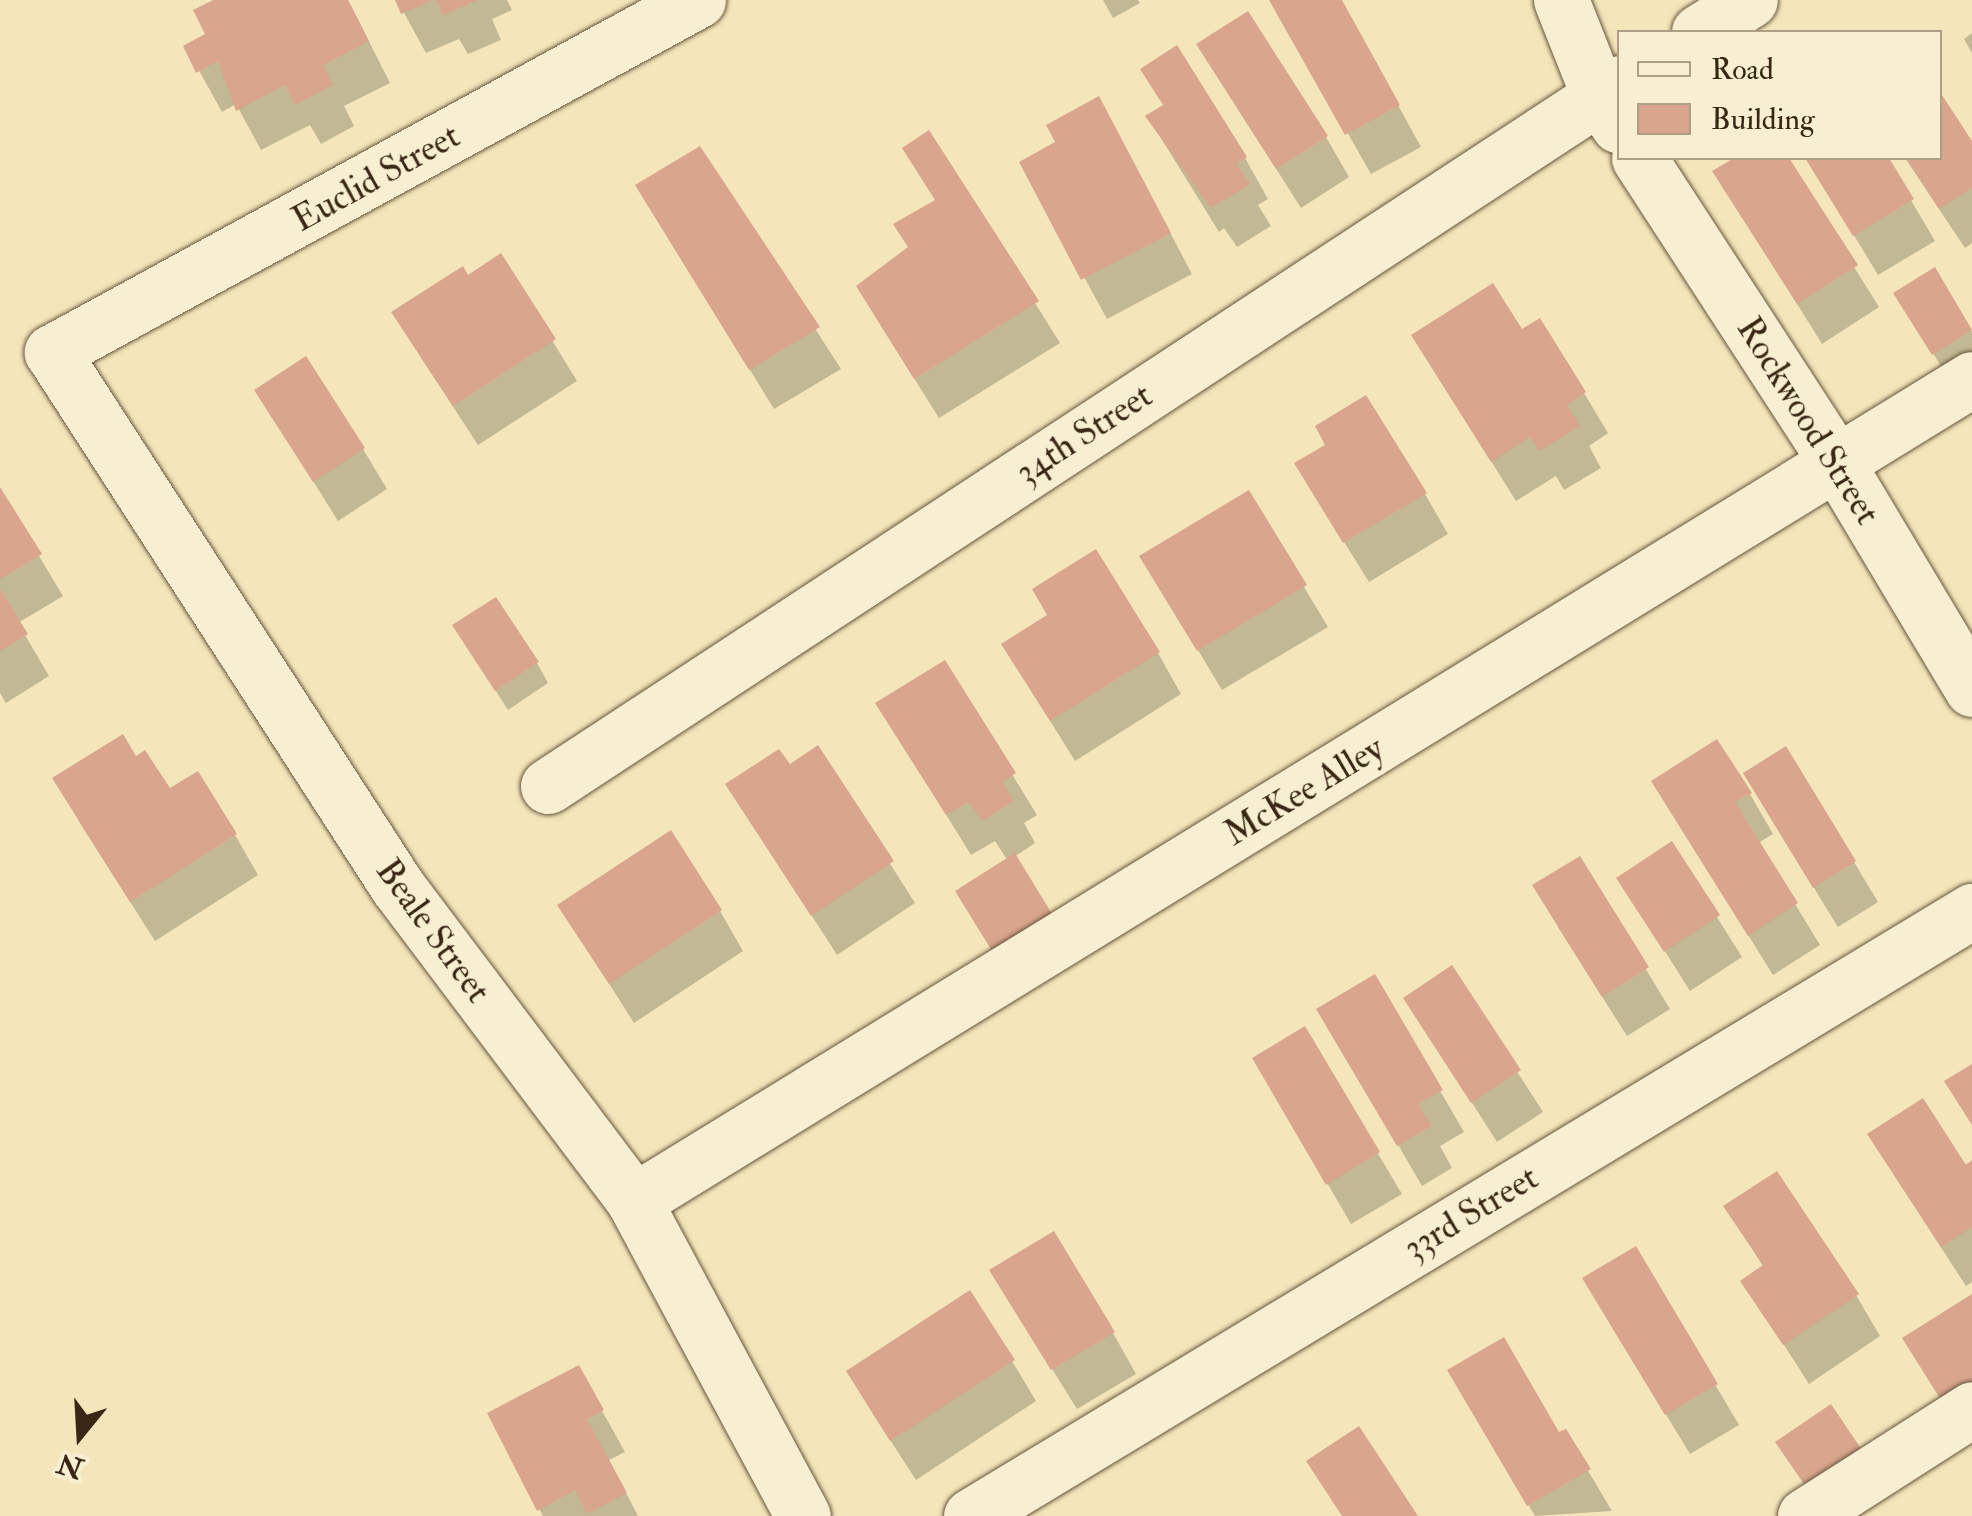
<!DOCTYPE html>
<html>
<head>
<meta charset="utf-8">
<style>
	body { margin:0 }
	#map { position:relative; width:1972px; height:1516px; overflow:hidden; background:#f4e6ba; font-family:"IM FELL Double Pica",serif }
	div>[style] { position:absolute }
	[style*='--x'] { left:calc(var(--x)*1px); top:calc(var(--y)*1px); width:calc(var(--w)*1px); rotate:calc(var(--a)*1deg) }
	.shadow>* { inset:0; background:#0003 }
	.building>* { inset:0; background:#d9a58d }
	.roads { filter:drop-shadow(0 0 2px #68563e) drop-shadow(0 0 2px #68563e) }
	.minor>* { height:55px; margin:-27.5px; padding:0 27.5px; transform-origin:27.5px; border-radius:27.5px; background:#f8efd2 }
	span { translate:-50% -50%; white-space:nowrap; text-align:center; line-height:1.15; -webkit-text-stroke:9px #f8efd2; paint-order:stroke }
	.street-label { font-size:35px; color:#392614 }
	.legend { position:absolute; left:1617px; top:30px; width:325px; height:130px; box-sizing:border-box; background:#f8efd2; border:2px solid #ac9f86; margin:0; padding:12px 18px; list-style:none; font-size:30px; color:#392614 }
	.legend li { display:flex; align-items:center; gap:20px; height:50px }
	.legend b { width:50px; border:2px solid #ac9f86 }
	.north { position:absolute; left:30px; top:1386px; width:100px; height:100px; -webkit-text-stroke:8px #f8efd2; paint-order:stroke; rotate:198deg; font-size:28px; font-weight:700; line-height:40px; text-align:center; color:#392614 }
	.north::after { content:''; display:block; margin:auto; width:35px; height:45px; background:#392614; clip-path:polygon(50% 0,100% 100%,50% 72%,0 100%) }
</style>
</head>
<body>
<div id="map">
	<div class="shadow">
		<i style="clip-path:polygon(218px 0,348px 0,390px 83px,344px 106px,354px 126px,321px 144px,310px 125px,261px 150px,236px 104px,222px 112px,186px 47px,208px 35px)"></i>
		<i style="clip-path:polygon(397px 0,507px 0,512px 10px,492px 19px,501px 40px,468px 54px,459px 39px,426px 53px)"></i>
		<i style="clip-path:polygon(1103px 0,1138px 0,1140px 3px,1113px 18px)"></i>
		<i style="clip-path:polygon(1272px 0,1340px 0,1421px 147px,1371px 174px)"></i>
		<i style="clip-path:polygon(1972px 33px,1972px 53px,1964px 39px)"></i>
		<i style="clip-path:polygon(1223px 85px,1326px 137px,1349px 177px,1301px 208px)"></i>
		<i style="clip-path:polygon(1940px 96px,1972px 146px,1972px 243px,1965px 248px,1905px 158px,1940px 158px)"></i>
		<i style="clip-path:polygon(1148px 117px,1245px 158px,1268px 199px,1258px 205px,1271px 226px,1237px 247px,1224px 228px,1219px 232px)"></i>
		<i style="clip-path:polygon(929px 134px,1060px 343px,939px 418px,882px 327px,910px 249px,937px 201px)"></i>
		<i style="clip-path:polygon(1121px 140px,1192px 274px,1107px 319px,1022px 163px)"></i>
		<i style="clip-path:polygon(700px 150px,841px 369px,774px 409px,662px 226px)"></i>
		<i style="clip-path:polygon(1738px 158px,1786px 158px,1879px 307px,1822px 344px,1715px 172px)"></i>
		<i style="clip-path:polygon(1807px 158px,1886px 158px,1935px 241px,1878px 275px)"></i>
		<i style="clip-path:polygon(501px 257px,577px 381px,478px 445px,418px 353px,468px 279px)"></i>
		<i style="clip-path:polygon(1934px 270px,1972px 332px,1972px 357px,1946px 374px,1908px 314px)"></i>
		<i style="clip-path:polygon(1521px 333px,1584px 393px,1608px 433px,1589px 446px,1601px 468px,1564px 490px,1556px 476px,1516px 501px,1438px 376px)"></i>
		<i style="clip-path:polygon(257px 391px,363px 449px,387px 489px,338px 521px)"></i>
		<i style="clip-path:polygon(1329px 446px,1425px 494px,1448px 534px,1369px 582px,1321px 505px)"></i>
		<i style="clip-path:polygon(0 491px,63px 596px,18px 623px,49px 676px,6px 703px,0 693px)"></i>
		<i style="clip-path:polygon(1248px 494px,1328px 627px,1222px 690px,1166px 597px)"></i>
		<i style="clip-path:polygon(1050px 616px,1158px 653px,1181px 694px,1075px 761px,1028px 685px)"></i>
		<i style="clip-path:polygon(467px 646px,537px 663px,548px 683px,508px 710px)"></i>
		<i style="clip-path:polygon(944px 663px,1037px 815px,1024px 823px,1035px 843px,1008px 861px,995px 841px,971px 855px,878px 704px)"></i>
		<i style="clip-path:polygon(817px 749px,915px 903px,837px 955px,728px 785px,789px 767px)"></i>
		<i style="clip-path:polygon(135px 759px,169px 791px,235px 835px,258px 875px,155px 941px,78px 820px)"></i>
		<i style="clip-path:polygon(1750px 794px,1773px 834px,1758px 843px,1820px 945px,1773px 975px,1678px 822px)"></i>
		<i style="clip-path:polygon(1769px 815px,1854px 862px,1878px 902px,1838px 927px)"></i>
		<i style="clip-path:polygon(1671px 844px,1742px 957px,1690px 991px,1619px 878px)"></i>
		<i style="clip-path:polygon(1579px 859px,1670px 1009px,1627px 1036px,1558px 927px)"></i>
		<i style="clip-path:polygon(560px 906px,720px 911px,743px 951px,634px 1023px)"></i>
		<i style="clip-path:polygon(1451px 968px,1543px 1112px,1497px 1142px,1406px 999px)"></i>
		<i style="clip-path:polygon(1374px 977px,1464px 1132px,1440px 1146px,1452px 1168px,1422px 1186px,1319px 1009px)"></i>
		<i style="clip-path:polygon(1304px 1030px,1402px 1194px,1351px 1224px,1255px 1059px)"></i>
		<i style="clip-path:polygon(1972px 1163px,1972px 1282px,1966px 1286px,1894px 1175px)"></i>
		<i style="clip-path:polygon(1726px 1207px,1856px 1295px,1880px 1336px,1809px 1384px,1743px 1281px,1764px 1268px)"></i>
		<i style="clip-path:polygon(1635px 1249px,1739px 1425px,1690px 1454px,1609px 1320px)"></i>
		<i style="clip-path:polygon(1016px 1311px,1113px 1333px,1136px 1374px,1077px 1409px)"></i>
		<i style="clip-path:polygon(1012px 1361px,1036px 1401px,916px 1480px,872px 1412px)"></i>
		<i style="clip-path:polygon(1451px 1371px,1558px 1436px,1565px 1432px,1612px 1511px,1535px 1516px)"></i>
		<i style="clip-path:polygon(601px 1409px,625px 1452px,609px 1460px,638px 1516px,543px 1516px,490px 1414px)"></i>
	</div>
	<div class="building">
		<i style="clip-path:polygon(213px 0,348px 0,369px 41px,323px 65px,333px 85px,295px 105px,285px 85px,236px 111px,218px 61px,196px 73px,183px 46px,205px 34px,193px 10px)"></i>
		<i style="clip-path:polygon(395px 0,433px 0,401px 14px)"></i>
		<i style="clip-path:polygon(436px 0,478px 0,443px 15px)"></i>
		<i style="clip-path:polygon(1269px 0,1342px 0,1400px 105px,1345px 135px)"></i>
		<i style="clip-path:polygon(1248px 11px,1328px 136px,1276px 169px,1196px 44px)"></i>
		<i style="clip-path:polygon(1177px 45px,1247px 157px,1236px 164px,1250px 184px,1211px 208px,1145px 116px,1163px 105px,1140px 69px)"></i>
		<i style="clip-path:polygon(1940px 92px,1972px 141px,1972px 188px,1939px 209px,1906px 158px,1940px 158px)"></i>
		<i style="clip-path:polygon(1099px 96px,1171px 233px,1081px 280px,1019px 162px,1055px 142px,1046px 125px)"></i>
		<i style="clip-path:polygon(929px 130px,1039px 301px,914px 379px,856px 286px,908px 247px,893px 224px,935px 200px,902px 148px)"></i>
		<i style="clip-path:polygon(700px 146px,820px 327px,749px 370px,635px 185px)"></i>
		<i style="clip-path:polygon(1734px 158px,1789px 158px,1858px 265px,1797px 304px,1712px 171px)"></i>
		<i style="clip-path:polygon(1805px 158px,1889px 158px,1914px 199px,1853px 236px)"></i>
		<i style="clip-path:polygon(501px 253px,556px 339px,453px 406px,391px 312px,463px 266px,468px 275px)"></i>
		<i style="clip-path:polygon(1935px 267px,1972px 330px,1932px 355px,1893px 293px)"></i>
		<i style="clip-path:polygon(1493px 283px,1522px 329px,1540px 318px,1586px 392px,1567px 405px,1580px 426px,1539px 451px,1530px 437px,1491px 462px,1411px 335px)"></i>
		<i style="clip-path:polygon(306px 356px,365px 448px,313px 482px,254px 390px)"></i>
		<i style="clip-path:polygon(1366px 395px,1427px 493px,1343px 543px,1294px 463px,1325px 445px,1315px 426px)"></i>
		<i style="clip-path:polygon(0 487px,42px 554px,0 579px)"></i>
		<i style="clip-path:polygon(1249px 490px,1307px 585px,1197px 651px,1139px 556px)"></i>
		<i style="clip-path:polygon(1096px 549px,1160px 652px,1050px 721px,1001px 644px,1047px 615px,1032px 589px)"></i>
		<i style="clip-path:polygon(0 589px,28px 634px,0 651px)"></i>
		<i style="clip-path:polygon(496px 597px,539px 662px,495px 691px,452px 625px)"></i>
		<i style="clip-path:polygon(945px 660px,1016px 773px,1002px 782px,1014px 801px,982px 821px,969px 802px,946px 815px,875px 703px)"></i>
		<i style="clip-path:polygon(123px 734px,136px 756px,145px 750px,170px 788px,198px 771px,237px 834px,130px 902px,52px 778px)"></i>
		<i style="clip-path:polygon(1717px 739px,1752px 793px,1735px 802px,1798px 903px,1748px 936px,1651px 781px)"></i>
		<i style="clip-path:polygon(818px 745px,894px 861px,811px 916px,725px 784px,779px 749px,790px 764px)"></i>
		<i style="clip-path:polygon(1786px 746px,1856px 861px,1813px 888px,1743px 773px)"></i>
		<i style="clip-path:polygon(671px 830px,722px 910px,609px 984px,557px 905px)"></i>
		<i style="clip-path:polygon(1672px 841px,1720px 915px,1664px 952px,1616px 878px)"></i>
		<i style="clip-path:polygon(1015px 853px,1052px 914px,992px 951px,955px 891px)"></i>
		<i style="clip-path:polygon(1580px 856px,1649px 967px,1602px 997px,1532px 885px)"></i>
		<i style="clip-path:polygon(1452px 965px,1521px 1070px,1471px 1103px,1403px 998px)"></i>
		<i style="clip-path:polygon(1375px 974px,1443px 1090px,1418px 1104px,1431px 1126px,1397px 1146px,1316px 1009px)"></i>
		<i style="clip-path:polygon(1305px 1026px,1380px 1152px,1326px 1185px,1252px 1058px)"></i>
		<i style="clip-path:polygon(1972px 1064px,1972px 1125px,1944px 1081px)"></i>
		<i style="clip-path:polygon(1923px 1098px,1966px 1165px,1972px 1160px,1972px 1227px,1941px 1247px,1867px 1134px)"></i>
		<i style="clip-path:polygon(1777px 1171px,1859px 1294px,1783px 1345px,1740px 1281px,1763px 1265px,1723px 1206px)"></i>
		<i style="clip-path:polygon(1054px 1231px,1115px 1332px,1051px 1370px,989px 1270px)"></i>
		<i style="clip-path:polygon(1636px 1246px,1718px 1384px,1665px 1415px,1582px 1278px)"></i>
		<i style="clip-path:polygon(970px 1290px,1015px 1360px,890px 1441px,846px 1371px)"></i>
		<i style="clip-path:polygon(1972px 1294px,1972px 1391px,1946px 1408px,1902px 1338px)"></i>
		<i style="clip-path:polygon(1504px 1337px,1559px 1432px,1566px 1429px,1591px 1469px,1527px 1506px,1447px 1370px)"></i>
		<i style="clip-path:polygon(579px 1365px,604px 1410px,587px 1419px,627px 1493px,587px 1514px,575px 1490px,537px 1511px,487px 1413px)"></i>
		<i style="clip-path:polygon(1831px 1404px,1870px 1462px,1815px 1500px,1775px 1442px)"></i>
		<i style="clip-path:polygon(1359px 1426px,1418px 1516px,1342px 1516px,1306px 1461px)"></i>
	</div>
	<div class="roads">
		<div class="minor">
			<i style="--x:698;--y:0;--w:736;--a:151.41"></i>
			<i style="--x:52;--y:352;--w:636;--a:57.13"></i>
			<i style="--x:397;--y:886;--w:394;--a:53"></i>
			<i style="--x:634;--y:1201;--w:357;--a:61.8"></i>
			<i style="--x:1561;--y:0;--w:103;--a:68.4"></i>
			<i style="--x:1599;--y:96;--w:35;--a:57"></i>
			<i style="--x:1699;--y:32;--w:60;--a:-32.1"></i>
			<i style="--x:1639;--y:158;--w:366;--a:57"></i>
			<i style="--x:1838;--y:465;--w:261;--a:59.1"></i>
			<i style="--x:548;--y:786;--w:1282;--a:-33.26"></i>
			<i style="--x:634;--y:1201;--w:1570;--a:-31.56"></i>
			<i style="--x:971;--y:1516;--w:1170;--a:-31.15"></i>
			<i style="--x:1805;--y:1516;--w:198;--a:-32.6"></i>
		</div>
	</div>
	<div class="street-label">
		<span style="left:376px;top:178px;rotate:-29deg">Euclid Street</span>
		<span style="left:1808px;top:421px;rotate:58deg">Rockwood Street</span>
		<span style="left:1084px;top:434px;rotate:-33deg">34th Street</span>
		<span style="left:1304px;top:791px;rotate:-31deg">McKee Alley</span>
		<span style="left:433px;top:931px;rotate:54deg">Beale Street</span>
		<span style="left:1471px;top:1213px;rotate:-31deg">33rd Street</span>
	</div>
	<ul class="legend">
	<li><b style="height:12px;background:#f8efd2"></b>Road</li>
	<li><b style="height:28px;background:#d9a58d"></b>Building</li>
	</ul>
	<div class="north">N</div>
</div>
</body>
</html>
